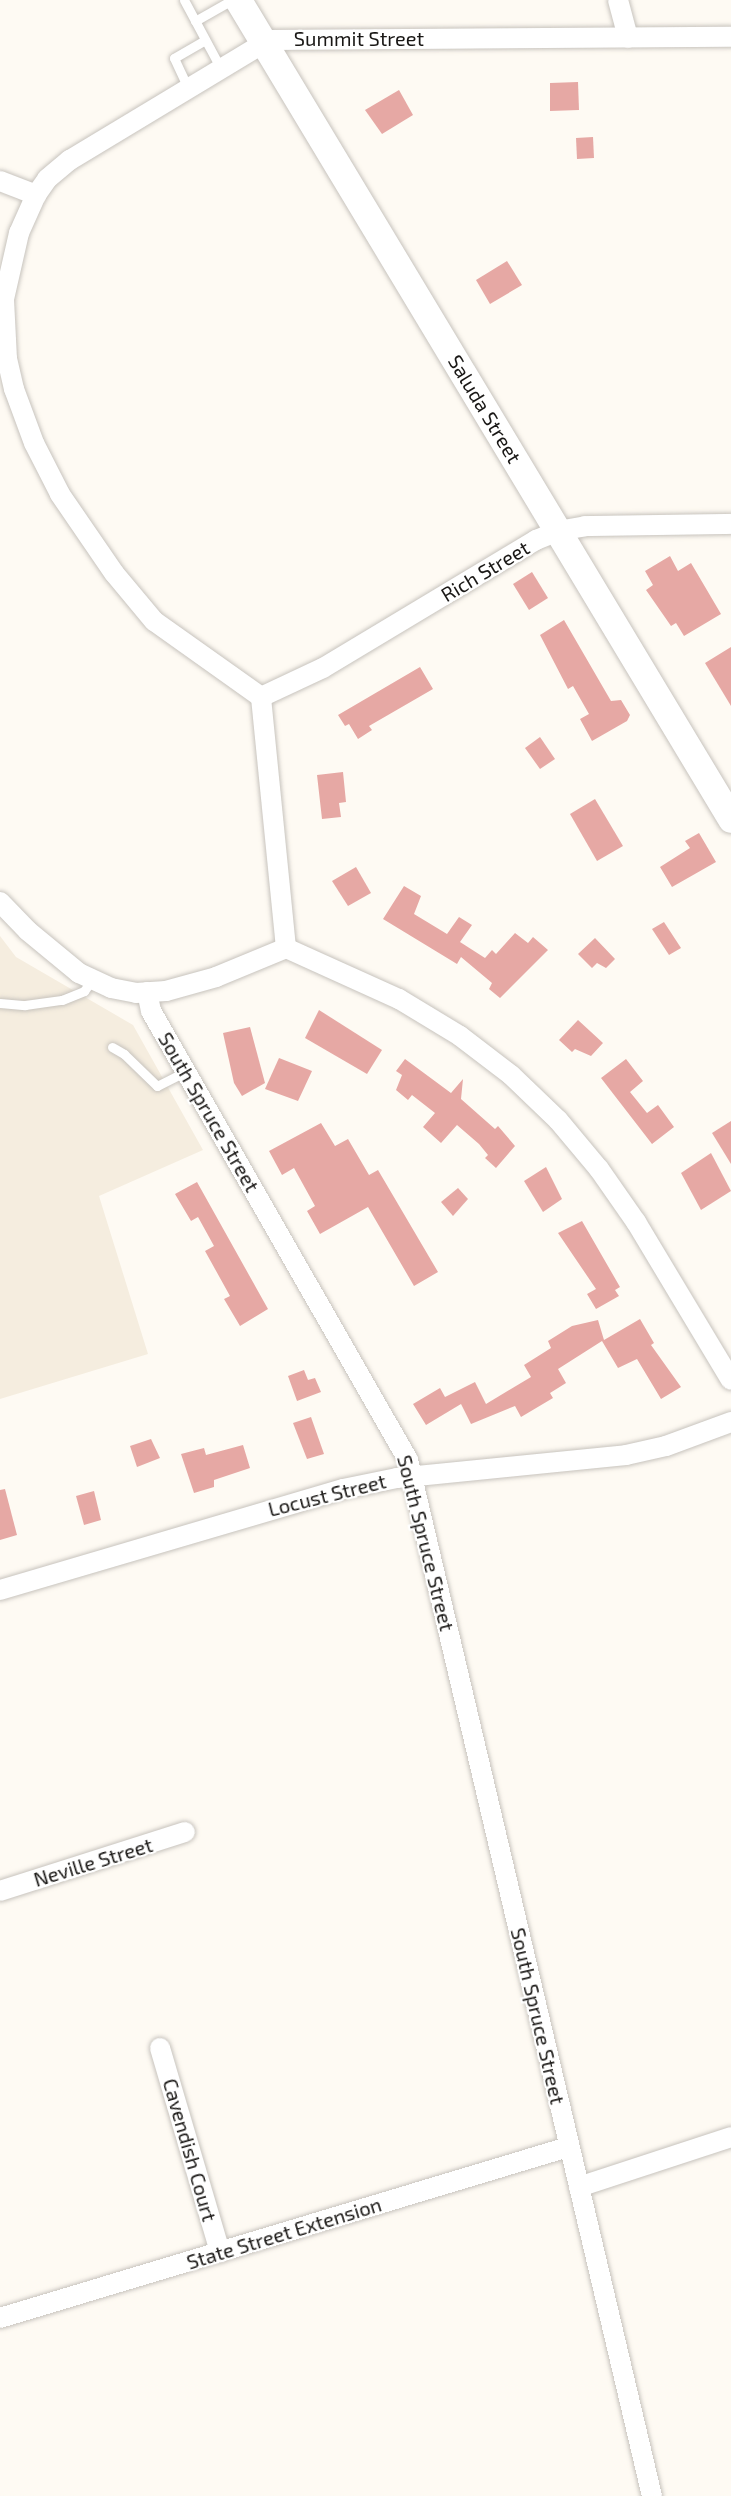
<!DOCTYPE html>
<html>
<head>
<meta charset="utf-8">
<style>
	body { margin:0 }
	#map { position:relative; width:731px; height:2496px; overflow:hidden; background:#fefaf3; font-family:"Exo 2",sans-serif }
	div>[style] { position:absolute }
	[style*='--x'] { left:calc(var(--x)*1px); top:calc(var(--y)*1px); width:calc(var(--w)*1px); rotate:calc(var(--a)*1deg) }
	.built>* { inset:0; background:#f5eddf }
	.building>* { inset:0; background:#e6a8a4 }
	.roads { filter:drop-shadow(0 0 2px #c7c3bd) drop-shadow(0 0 2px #c7c3bd) }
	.lane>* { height:9px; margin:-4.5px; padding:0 4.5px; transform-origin:4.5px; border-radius:4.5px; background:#fff }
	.street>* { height:20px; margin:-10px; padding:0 10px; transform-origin:10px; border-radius:10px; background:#fff }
	.secondary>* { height:27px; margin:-13.5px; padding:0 13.5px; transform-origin:13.5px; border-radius:13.5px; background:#fff }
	span { translate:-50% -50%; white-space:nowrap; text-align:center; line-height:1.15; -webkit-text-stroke:4.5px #fff; paint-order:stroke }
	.street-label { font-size:20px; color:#191715 }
</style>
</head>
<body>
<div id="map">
	<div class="built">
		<i style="clip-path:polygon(0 936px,16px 957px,133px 1025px,203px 1150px,99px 1196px,148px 1354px,0 1399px)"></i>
	</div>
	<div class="building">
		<i style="clip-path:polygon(578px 82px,579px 110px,550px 111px,550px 83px)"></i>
		<i style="clip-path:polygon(399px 90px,413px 115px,382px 134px,365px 110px)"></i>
		<i style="clip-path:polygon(593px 137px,594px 158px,577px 159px,576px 138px)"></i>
		<i style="clip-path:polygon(507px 261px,522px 285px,490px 304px,476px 280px)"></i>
		<i style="clip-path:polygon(670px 556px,678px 571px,691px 563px,721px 614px,684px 636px,676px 623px,671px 626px,646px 590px,653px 585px,645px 571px)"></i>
		<i style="clip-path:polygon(532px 572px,548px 598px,529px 610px,513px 584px)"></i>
		<i style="clip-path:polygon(564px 620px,611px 701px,621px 700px,630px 715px,627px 721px,592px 741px,580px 719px,589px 714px,573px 686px,568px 689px,540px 635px)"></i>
		<i style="clip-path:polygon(731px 647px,731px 706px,705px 663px)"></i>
		<i style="clip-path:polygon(420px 667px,433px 689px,369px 726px,372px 730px,358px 739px,349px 724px,345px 726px,338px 715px)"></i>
		<i style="clip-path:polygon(540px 737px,555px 759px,540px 769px,525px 748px)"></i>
		<i style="clip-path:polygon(343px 772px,346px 802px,339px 803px,341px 817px,322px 819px,317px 775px)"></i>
		<i style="clip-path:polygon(595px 799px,623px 846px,597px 861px,570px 814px)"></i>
		<i style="clip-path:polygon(699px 833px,716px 862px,672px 887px,660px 867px,690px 848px,685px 841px)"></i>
		<i style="clip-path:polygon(356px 867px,371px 893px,348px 906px,332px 881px)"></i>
		<i style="clip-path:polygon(404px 886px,421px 896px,414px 914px,447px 934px,459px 917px,472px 925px,460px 942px,485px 958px,492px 950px,496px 954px,515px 933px,528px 943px,533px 937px,548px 950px,500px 998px,489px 989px,492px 983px,461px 957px,457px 964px,383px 919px)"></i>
		<i style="clip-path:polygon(664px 922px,681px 948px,669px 955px,652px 929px)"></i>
		<i style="clip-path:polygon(595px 938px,615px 959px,606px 968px,597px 963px,592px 968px,578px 954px)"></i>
		<i style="clip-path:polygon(319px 1010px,382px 1050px,367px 1074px,305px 1038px)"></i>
		<i style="clip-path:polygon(578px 1020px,603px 1043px,591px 1056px,575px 1049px,572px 1052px,559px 1040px)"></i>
		<i style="clip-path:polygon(250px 1027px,265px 1083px,242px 1096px,234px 1083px,223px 1033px)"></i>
		<i style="clip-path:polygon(279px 1058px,312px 1071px,298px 1101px,265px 1089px)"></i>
		<i style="clip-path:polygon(405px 1059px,451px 1093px,463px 1079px,461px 1099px,495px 1129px,498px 1126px,515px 1146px,496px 1168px,485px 1158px,488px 1155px,479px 1144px,457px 1125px,441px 1143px,423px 1127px,435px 1113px,412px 1095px,408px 1100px,396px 1090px,402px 1075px,396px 1071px)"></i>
		<i style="clip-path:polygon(626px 1059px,643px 1081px,630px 1092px,647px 1113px,658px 1105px,674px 1127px,652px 1144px,601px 1078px)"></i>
		<i style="clip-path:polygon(731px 1121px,731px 1164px,712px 1133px)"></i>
		<i style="clip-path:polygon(321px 1123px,335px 1146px,348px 1139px,369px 1175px,378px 1170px,438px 1272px,414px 1286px,368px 1207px,320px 1234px,307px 1211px,315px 1206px,294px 1168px,282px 1175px,269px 1151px)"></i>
		<i style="clip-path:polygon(711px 1153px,731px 1191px,701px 1210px,681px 1173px)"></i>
		<i style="clip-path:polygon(546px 1167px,562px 1199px,543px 1212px,524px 1181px)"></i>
		<i style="clip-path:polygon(197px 1182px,268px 1309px,240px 1326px,224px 1299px,230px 1296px,205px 1251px,214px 1246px,198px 1217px,191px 1221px,175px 1194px)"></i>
		<i style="clip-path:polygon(458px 1188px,468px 1199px,453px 1216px,441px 1202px)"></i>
		<i style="clip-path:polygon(582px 1221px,620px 1287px,615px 1290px,619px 1296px,596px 1309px,587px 1294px,596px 1289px,558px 1233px)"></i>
		<i style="clip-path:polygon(640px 1319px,654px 1343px,651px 1345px,681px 1387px,661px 1399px,637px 1359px,618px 1368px,602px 1341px,558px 1369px,566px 1383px,550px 1393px,553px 1398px,521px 1417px,515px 1406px,471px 1424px,461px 1404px,426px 1425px,413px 1404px,440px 1388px,445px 1397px,475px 1382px,486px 1404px,531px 1377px,524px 1365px,551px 1348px,548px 1341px,572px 1326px,598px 1320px,604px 1340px)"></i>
		<i style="clip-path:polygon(304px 1370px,308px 1380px,315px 1378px,321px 1392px,297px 1401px,288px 1376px)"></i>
		<i style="clip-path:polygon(311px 1417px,324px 1454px,307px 1459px,293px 1423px)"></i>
		<i style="clip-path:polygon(151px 1439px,160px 1458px,137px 1467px,130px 1446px)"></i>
		<i style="clip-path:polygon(243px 1445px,250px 1468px,214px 1480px,214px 1487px,194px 1493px,181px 1454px,204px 1448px,206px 1455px)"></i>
		<i style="clip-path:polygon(5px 1489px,17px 1535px,0 1540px,0 1490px)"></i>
		<i style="clip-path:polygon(94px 1491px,101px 1520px,84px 1525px,76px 1496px)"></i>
	</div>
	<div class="roads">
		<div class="lane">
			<i style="--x:184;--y:0;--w:78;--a:61.8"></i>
			<i style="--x:195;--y:21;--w:43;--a:-29.6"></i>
			<i style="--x:188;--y:88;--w:33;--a:-115"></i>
			<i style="--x:174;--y:58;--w:36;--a:-30"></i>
			<i style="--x:0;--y:1003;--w:25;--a:5"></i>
			<i style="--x:25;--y:1005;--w:37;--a:-8"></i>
			<i style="--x:62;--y:1000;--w:24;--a:-22"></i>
			<i style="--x:84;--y:991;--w:14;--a:-54"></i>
			<i style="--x:112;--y:1047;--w:14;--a:30"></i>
			<i style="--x:124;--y:1054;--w:46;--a:44.1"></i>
			<i style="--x:157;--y:1086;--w:31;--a:-27"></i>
		</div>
		<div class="street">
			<i style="--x:618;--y:0;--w:39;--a:75"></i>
			<i style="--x:0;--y:181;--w:39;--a:21"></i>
			<i style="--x:261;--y:697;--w:68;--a:-25.1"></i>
			<i style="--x:323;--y:668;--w:249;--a:-31"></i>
			<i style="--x:536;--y:540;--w:24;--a:-22"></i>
			<i style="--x:558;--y:531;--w:27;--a:-10"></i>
			<i style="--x:585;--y:526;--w:146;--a:-0.8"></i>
			<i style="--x:0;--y:902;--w:40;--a:46"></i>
			<i style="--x:28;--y:931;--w:66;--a:39.5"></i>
			<i style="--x:79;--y:973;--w:35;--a:25"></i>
			<i style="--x:111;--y:988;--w:25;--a:11"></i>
			<i style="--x:136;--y:993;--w:30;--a:-4"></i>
			<i style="--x:166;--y:991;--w:52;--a:-15.6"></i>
			<i style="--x:216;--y:977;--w:76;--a:-22.5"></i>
			<i style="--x:286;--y:948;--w:252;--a:-95.7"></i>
			<i style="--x:261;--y:697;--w:131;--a:-144.6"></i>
			<i style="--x:154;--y:621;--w:62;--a:-129.8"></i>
			<i style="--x:114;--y:573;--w:96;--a:-124.4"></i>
			<i style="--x:60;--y:494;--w:57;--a:-117"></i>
			<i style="--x:34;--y:443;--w:58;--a:-110.3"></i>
			<i style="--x:14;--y:389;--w:31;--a:-103"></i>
			<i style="--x:7;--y:359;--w:60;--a:-92.9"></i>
			<i style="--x:4;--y:299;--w:68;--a:-77.2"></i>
			<i style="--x:19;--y:233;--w:42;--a:-65.9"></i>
			<i style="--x:36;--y:195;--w:19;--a:-55"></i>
			<i style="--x:47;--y:179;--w:30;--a:-40"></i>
			<i style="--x:70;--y:160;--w:232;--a:-31.1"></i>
			<i style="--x:269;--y:40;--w:462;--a:-0.4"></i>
			<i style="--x:286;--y:948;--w:124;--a:24.3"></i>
			<i style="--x:399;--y:999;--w:71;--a:31.2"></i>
			<i style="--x:460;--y:1036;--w:64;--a:37.4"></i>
			<i style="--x:511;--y:1075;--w:65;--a:43.8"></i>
			<i style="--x:558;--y:1120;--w:64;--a:50.1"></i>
			<i style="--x:599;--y:1169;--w:65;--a:55.1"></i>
			<i style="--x:636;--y:1222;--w:184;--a:59"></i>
			<i style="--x:147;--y:992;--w:19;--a:78"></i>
			<i style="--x:151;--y:1011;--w:517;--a:60.21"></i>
			<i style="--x:408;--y:1460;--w:1064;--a:76.75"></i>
			<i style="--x:0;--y:1590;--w:358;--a:-16.4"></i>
			<i style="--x:343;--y:1489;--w:55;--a:-11.5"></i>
			<i style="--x:397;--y:1478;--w:230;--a:-5.7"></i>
			<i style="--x:626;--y:1455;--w:41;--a:-12.7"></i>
			<i style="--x:666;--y:1446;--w:69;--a:-20.3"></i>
			<i style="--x:0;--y:1891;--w:194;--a:-17.7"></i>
			<i style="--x:160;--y:2048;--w:213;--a:73.6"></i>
			<i style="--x:579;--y:2187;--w:160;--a:-18.2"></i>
			<i style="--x:0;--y:2318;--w:593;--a:-16.75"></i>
		</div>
		<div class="secondary">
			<i style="--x:238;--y:0;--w:956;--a:58.95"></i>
		</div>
	</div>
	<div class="street-label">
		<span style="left:359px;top:38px">Summit Street</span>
		<span style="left:485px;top:409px;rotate:59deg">Saluda Street</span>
		<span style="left:485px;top:571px;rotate:-31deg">Rich Street</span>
		<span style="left:209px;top:1112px;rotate:60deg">South Spruce Street</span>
		<span style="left:327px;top:1495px;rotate:-14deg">Locust Street</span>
		<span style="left:426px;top:1543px;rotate:76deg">South Spruce Street</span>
		<span style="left:93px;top:1862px;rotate:-17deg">Neville Street</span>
		<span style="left:538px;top:2016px;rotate:77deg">South Spruce Street</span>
		<span style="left:190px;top:2150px;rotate:74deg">Cavendish Court</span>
		<span style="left:284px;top:2233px;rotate:-17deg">State Street Extension</span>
	</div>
</div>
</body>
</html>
